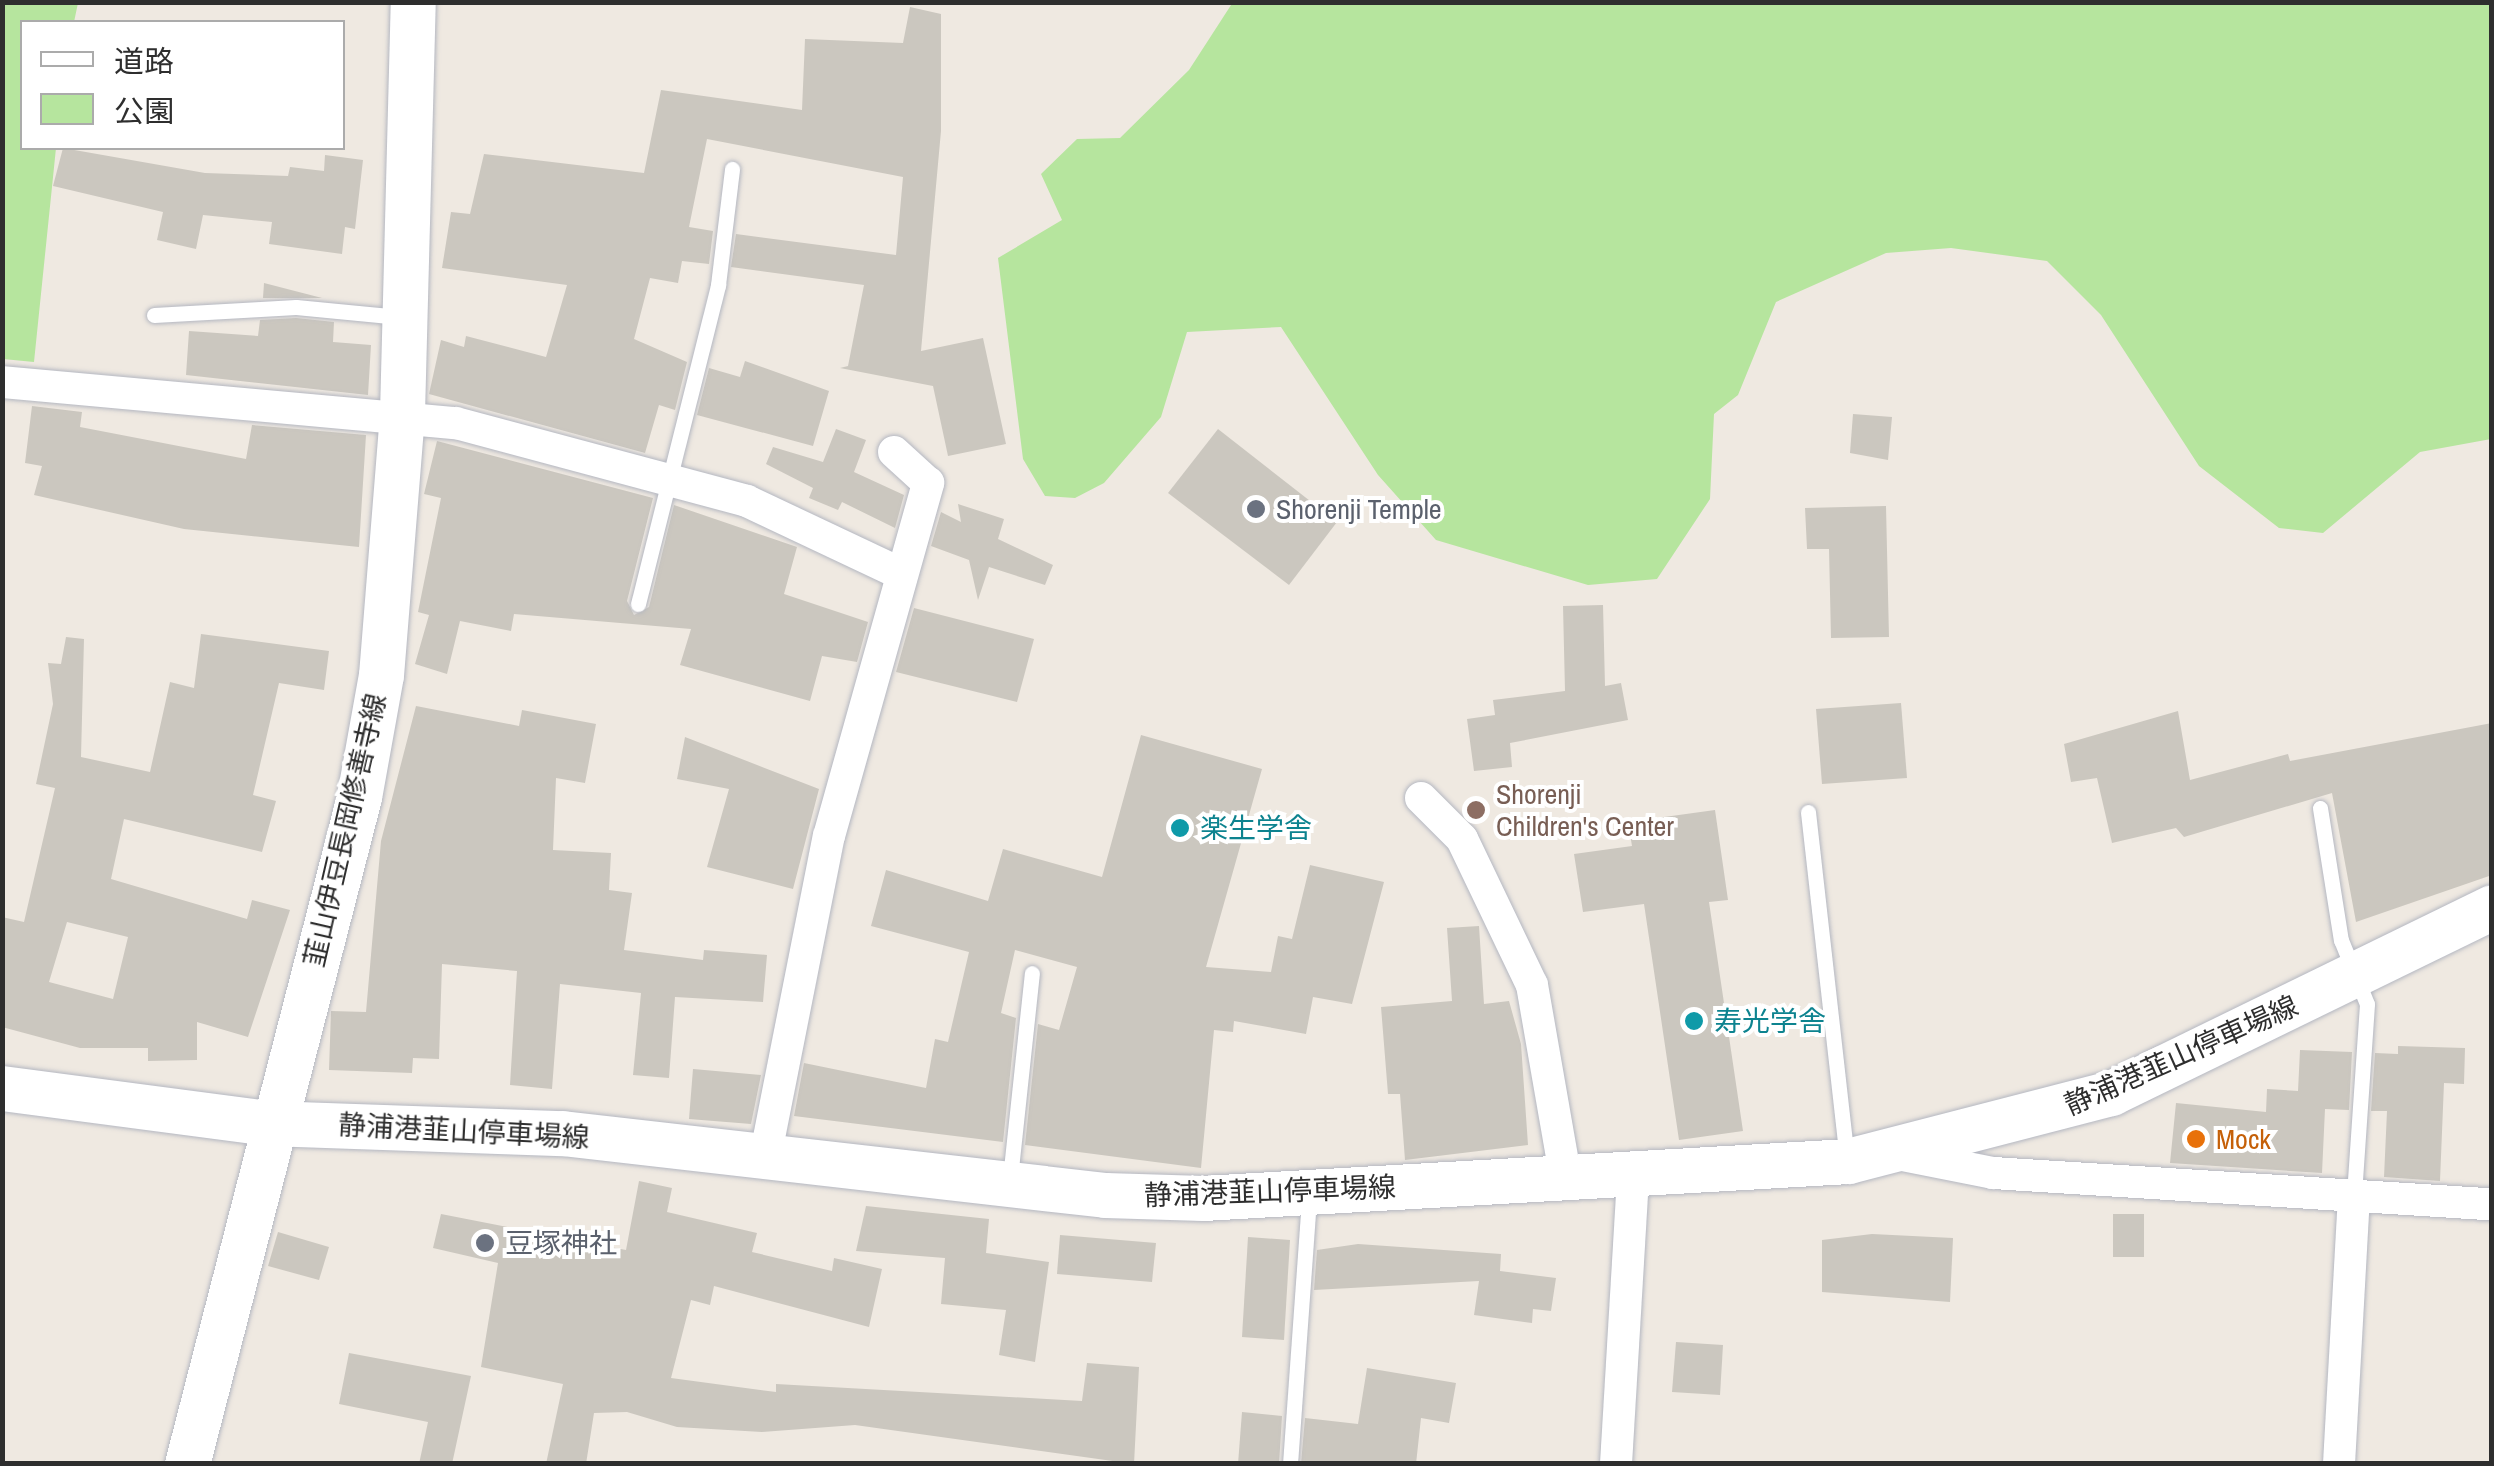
<!DOCTYPE html>
<html>
<head>
<meta charset="utf-8">
<style>
	body { margin:0 }
	#map { position:relative; width:2494px; height:1466px; overflow:hidden; background:#efe9e1; font-family:"Archivo Narrow","Noto Sans JP",sans-serif }
	div>[style] { position:absolute }
	[style*='--x'] { left:calc(var(--x)*1px); top:calc(var(--y)*1px); width:calc(var(--w)*1px); rotate:calc(var(--a)*1deg) }
	.green>* { inset:0; background:#b6e59e }
	.building>* { inset:0; background:#cbc7bf }
	.roads { filter:drop-shadow(0 0 2px #b4b7c1) drop-shadow(0 0 2px #b4b7c1) }
	.service>* { height:15px; margin:-7.5px; padding:0 7.5px; transform-origin:7.5px; border-radius:7.5px; background:#fff }
	.minor>* { height:32px; margin:-16px; padding:0 16px; transform-origin:16px; border-radius:16px; background:#fff }
	.secondary>* { height:45px; margin:-22.5px; padding:0 22.5px; transform-origin:22.5px; border-radius:22.5px; background:#fff }
	.dots>* { width:28px; height:28px; translate:-50% -50%; box-sizing:border-box; border:5px solid #fff; border-radius:50% }
	span { translate:-50% -50%; white-space:nowrap; text-align:center; line-height:1.15; -webkit-text-stroke:8px #fff; paint-order:stroke }
	.worship-label { font-size:28px; color:#5b616d }
	.left { translate:0 -50%; text-align:left }
	.education-label { font-size:28px; color:#785e54 }
	.culture-label { font-size:28px; color:#0d838f }
	.street-label { font-size:28px; color:#2e2e2e }
	.food-label { font-size:28px; color:#c56008 }
	.frame { position:absolute; inset:0; border:5px solid #2e2e2e; pointer-events:none }
	.legend { position:absolute; left:20px; top:20px; width:325px; height:130px; box-sizing:border-box; background:#fff; border:2px solid #ababab; margin:0; padding:12px 18px; list-style:none; font-size:30px; color:#2e2e2e }
	.legend li { display:flex; align-items:center; gap:20px; height:50px }
	.legend b { width:50px; border:2px solid #ababab }
</style>
</head>
<body>
<div id="map">
	<div class="green">
		<i style="clip-path:polygon(1233px 2px,2491px 3px,2491px 439px,2420px 452px,2323px 533px,2279px 528px,2199px 466px,2101px 315px,2047px 261px,1951px 248px,1886px 253px,1776px 302px,1738px 395px,1714px 414px,1710px 499px,1657px 579px,1588px 585px,1436px 540px,1378px 475px,1281px 327px,1187px 332px,1161px 417px,1104px 483px,1075px 498px,1045px 496px,1023px 459px,998px 258px,1062px 220px,1041px 174px,1077px 139px,1120px 138px,1189px 70px)"></i>
		<i style="clip-path:polygon(2px 3px,78px 3px,74px 22px,22px 22px,22px 148px,56px 148px,34px 362px,3px 359px)"></i>
	</div>
	<div class="building">
		<i style="clip-path:polygon(910px 7px,941px 14px,941px 131px,921px 351px,983px 338px,1006px 444px,948px 456px,933px 386px,840px 368px,848px 366px,864px 285px,731px 267px,736px 234px,896px 255px,903px 177px,707px 139px,689px 227px,713px 231px,709px 264px,682px 261px,678px 283px,650px 278px,634px 339px,687px 362px,675px 410px,659px 405px,645px 453px,429px 394px,441px 340px,464px 347px,466px 336px,546px 357px,567px 285px,442px 268px,451px 212px,470px 214px,484px 154px,644px 173px,661px 90px,802px 110px,805px 39px,903px 43px)"></i>
		<i style="clip-path:polygon(63px 148px,205px 173px,288px 176px,290px 167px,324px 171px,325px 155px,363px 160px,355px 229px,345px 227px,342px 254px,269px 244px,272px 222px,203px 215px,196px 249px,157px 240px,163px 212px,53px 186px)"></i>
		<i style="clip-path:polygon(264px 283px,322px 298px,263px 298px)"></i>
		<i style="clip-path:polygon(296px 318px,334px 322px,333px 342px,371px 345px,368px 395px,186px 375px,189px 331px,258px 336px,260px 320px)"></i>
		<i style="clip-path:polygon(745px 361px,829px 391px,813px 446px,697px 415px,709px 368px,740px 377px)"></i>
		<i style="clip-path:polygon(32px 406px,82px 412px,80px 427px,246px 459px,252px 425px,366px 435px,359px 547px,184px 529px,34px 495px,42px 466px,25px 463px)"></i>
		<i style="clip-path:polygon(1853px 414px,1892px 417px,1888px 460px,1850px 453px)"></i>
		<i style="clip-path:polygon(836px 429px,866px 440px,854px 472px,904px 495px,895px 528px,842px 502px,838px 510px,809px 498px,813px 488px,766px 464px,773px 447px,823px 462px)"></i>
		<i style="clip-path:polygon(1218px 429px,1337px 522px,1289px 585px,1168px 493px)"></i>
		<i style="clip-path:polygon(437px 441px,653px 498px,627px 601px,634px 615px,649px 607px,674px 505px,797px 547px,784px 594px,868px 622px,857px 662px,822px 656px,810px 701px,680px 665px,691px 629px,514px 614px,511px 631px,460px 621px,447px 674px,415px 664px,429px 615px,418px 612px,441px 498px,424px 494px)"></i>
		<i style="clip-path:polygon(958px 504px,1004px 519px,998px 539px,1053px 565px,1045px 585px,989px 567px,978px 600px,969px 560px,931px 546px,941px 512px,961px 522px)"></i>
		<i style="clip-path:polygon(1886px 506px,1889px 637px,1831px 638px,1829px 549px,1807px 549px,1805px 508px)"></i>
		<i style="clip-path:polygon(1603px 605px,1605px 686px,1621px 683px,1628px 720px,1510px 743px,1512px 767px,1474px 771px,1467px 719px,1495px 715px,1493px 700px,1565px 691px,1563px 606px)"></i>
		<i style="clip-path:polygon(914px 608px,1034px 639px,1017px 702px,896px 672px)"></i>
		<i style="clip-path:polygon(evenodd,201px 634px,329px 651px,324px 690px,279px 683px,253px 795px,276px 801px,262px 852px,124px 819px,111px 879px,247px 919px,252px 900px,290px 910px,248px 1037px,197px 1022px,197px 1060px,148px 1061px,148px 1048px,80px 1048px,2px 1027px,2px 917px,24px 922px,55px 788px,36px 784px,53px 704px,48px 663px,61px 664px,66px 637px,84px 639px,81px 757px,150px 772px,170px 682px,194px 688px,201px 634px,67px 922px,128px 937px,113px 999px,49px 982px,67px 922px)"></i>
		<i style="clip-path:polygon(1901px 703px,1907px 778px,1822px 784px,1816px 709px)"></i>
		<i style="clip-path:polygon(416px 706px,519px 726px,522px 710px,596px 724px,585px 783px,556px 778px,553px 850px,611px 853px,609px 890px,632px 893px,624px 950px,703px 960px,704px 950px,767px 955px,763px 1002px,675px 997px,669px 1078px,633px 1075px,641px 993px,560px 984px,552px 1089px,510px 1085px,517px 971px,442px 964px,439px 1059px,413px 1058px,412px 1073px,329px 1070px,331px 1011px,366px 1012px,381px 841px)"></i>
		<i style="clip-path:polygon(2178px 711px,2190px 780px,2288px 754px,2290px 761px,2492px 723px,2492px 875px,2356px 922px,2332px 793px,2184px 837px,2176px 828px,2112px 843px,2097px 778px,2071px 782px,2064px 744px)"></i>
		<i style="clip-path:polygon(1141px 735px,1262px 769px,1206px 967px,1271px 972px,1278px 936px,1292px 939px,1310px 865px,1384px 882px,1352px 1004px,1313px 997px,1306px 1034px,1234px 1021px,1233px 1032px,1214px 1030px,1201px 1168px,1025px 1145px,1038px 1024px,1059px 1030px,1077px 967px,1015px 950px,1001px 1013px,1016px 1018px,1003px 1142px,794px 1116px,804px 1063px,926px 1088px,935px 1039px,948px 1042px,969px 952px,871px 926px,886px 870px,988px 901px,1003px 849px,1102px 877px)"></i>
		<i style="clip-path:polygon(685px 737px,819px 789px,793px 889px,707px 867px,729px 789px,677px 779px)"></i>
		<i style="clip-path:polygon(1715px 810px,1728px 900px,1709px 902px,1743px 1131px,1679px 1140px,1644px 904px,1583px 912px,1574px 854px,1632px 846px,1628px 822px)"></i>
		<i style="clip-path:polygon(1479px 926px,1484px 1004px,1509px 1001px,1521px 1044px,1528px 1145px,1405px 1160px,1400px 1094px,1388px 1094px,1381px 1007px,1452px 1001px,1447px 928px)"></i>
		<i style="clip-path:polygon(2398px 1046px,2465px 1048px,2464px 1084px,2444px 1083px,2440px 1181px,2384px 1177px,2387px 1111px,2371px 1111px,2375px 1053px,2398px 1054px)"></i>
		<i style="clip-path:polygon(2300px 1050px,2352px 1052px,2349px 1110px,2325px 1109px,2322px 1173px,2170px 1163px,2176px 1103px,2266px 1112px,2267px 1089px,2298px 1091px)"></i>
		<i style="clip-path:polygon(693px 1069px,761px 1075px,751px 1124px,689px 1119px)"></i>
		<i style="clip-path:polygon(639px 1181px,672px 1188px,667px 1212px,757px 1233px,752px 1252px,832px 1271px,834px 1258px,882px 1269px,869px 1327px,714px 1286px,710px 1305px,691px 1300px,671px 1378px,776px 1392px,776px 1384px,1082px 1401px,1087px 1363px,1139px 1367px,1134px 1464px,855px 1425px,762px 1432px,677px 1427px,627px 1412px,594px 1413px,586px 1464px,546px 1464px,563px 1384px,481px 1367px,498px 1263px,433px 1248px,441px 1214px,626px 1250px)"></i>
		<i style="clip-path:polygon(866px 1206px,989px 1219px,986px 1253px,1049px 1262px,1035px 1362px,999px 1355px,1006px 1310px,941px 1304px,945px 1258px,856px 1251px)"></i>
		<i style="clip-path:polygon(2113px 1214px,2144px 1214px,2144px 1257px,2113px 1257px)"></i>
		<i style="clip-path:polygon(278px 1232px,329px 1247px,319px 1280px,268px 1266px)"></i>
		<i style="clip-path:polygon(1872px 1234px,1953px 1238px,1950px 1302px,1822px 1292px,1822px 1240px)"></i>
		<i style="clip-path:polygon(1060px 1235px,1156px 1243px,1152px 1282px,1057px 1274px)"></i>
		<i style="clip-path:polygon(1248px 1237px,1290px 1240px,1284px 1340px,1242px 1337px)"></i>
		<i style="clip-path:polygon(1358px 1244px,1501px 1254px,1500px 1271px,1556px 1278px,1551px 1311px,1533px 1309px,1532px 1323px,1474px 1315px,1479px 1281px,1314px 1290px,1317px 1250px)"></i>
		<i style="clip-path:polygon(1676px 1342px,1723px 1345px,1720px 1395px,1672px 1392px)"></i>
		<i style="clip-path:polygon(349px 1353px,471px 1376px,452px 1464px,419px 1464px,428px 1422px,339px 1404px)"></i>
		<i style="clip-path:polygon(1367px 1368px,1456px 1383px,1449px 1423px,1421px 1418px,1416px 1464px,1301px 1464px,1305px 1418px,1358px 1424px)"></i>
		<i style="clip-path:polygon(1242px 1412px,1282px 1416px,1279px 1464px,1238px 1464px)"></i>
	</div>
	<div class="roads">
		<div class="service">
			<i style="--x:154;--y:315;--w:142;--a:-3.2"></i>
			<i style="--x:296;--y:307;--w:104;--a:5.5"></i>
			<i style="--x:638;--y:604;--w:329;--a:-75.9"></i>
			<i style="--x:718;--y:285;--w:117;--a:-83.1"></i>
			<i style="--x:2320;--y:808;--w:134;--a:81"></i>
			<i style="--x:2341;--y:940;--w:69;--a:67.9"></i>
			<i style="--x:2367;--y:1004;--w:192;--a:93.9"></i>
			<i style="--x:1808;--y:812;--w:347;--a:83.6"></i>
			<i style="--x:1010;--y:1178;--w:206;--a:-83.9"></i>
			<i style="--x:1290;--y:1464;--w:267;--a:-85.9"></i>
		</div>
		<div class="minor">
			<i style="--x:2;--y:382;--w:456;--a:5.2"></i>
			<i style="--x:456;--y:423;--w:301;--a:15"></i>
			<i style="--x:747;--y:501;--w:166;--a:25.3"></i>
			<i style="--x:1421;--y:798;--w:58;--a:45"></i>
			<i style="--x:1462;--y:839;--w:162;--a:64.4"></i>
			<i style="--x:1532;--y:985;--w:198;--a:80.1"></i>
			<i style="--x:1897;--y:1154;--w:98;--a:11.2"></i>
			<i style="--x:1993;--y:1173;--w:500;--a:3.6"></i>
			<i style="--x:765;--y:1158;--w:328;--a:-78.8"></i>
			<i style="--x:829;--y:836;--w:367;--a:-74.3"></i>
			<i style="--x:928;--y:483;--w:46;--a:-137.6"></i>
			<i style="--x:1616;--y:1464;--w:289;--a:-86.6"></i>
			<i style="--x:2339;--y:1464;--w:268;--a:-86.8"></i>
		</div>
		<div class="secondary">
			<i style="--x:2;--y:1088;--w:269;--a:7.5"></i>
			<i style="--x:269;--y:1123;--w:293;--a:2"></i>
			<i style="--x:562;--y:1133;--w:547;--a:6.51"></i>
			<i style="--x:1105;--y:1195;--w:98;--a:1.8"></i>
			<i style="--x:1203;--y:1198;--w:646;--a:-3.28"></i>
			<i style="--x:1848;--y:1161;--w:272;--a:-14.5"></i>
			<i style="--x:2111;--y:1093;--w:424;--a:-26"></i>
			<i style="--x:187;--y:1464;--w:689;--a:-75.54"></i>
			<i style="--x:359;--y:797;--w:124;--a:-79.8"></i>
			<i style="--x:381;--y:675;--w:263;--a:-85.4"></i>
			<i style="--x:402;--y:413;--w:411;--a:-88.5"></i>
		</div>
	</div>
	<div class="dots">
		<i style="left:1256px;top:509px;background:#6b7280"></i>
		<i style="left:1476px;top:810px;background:#8d6e63"></i>
		<i style="left:1180px;top:828px;background:#0f9aa8"></i>
		<i style="left:1694px;top:1021px;background:#0f9aa8"></i>
		<i style="left:2196px;top:1139px;background:#e8710a"></i>
		<i style="left:485px;top:1243px;background:#6b7280"></i>
	</div>
	<div class="worship-label">
		<span class="left" style="left:1276px;top:509px">Shorenji Temple</span>
		<span class="left" style="left:505px;top:1243px">豆塚神社</span>
	</div>
	<div class="education-label">
		<span class="left" style="left:1496px;top:810px">Shorenji<br>Children's Center</span>
	</div>
	<div class="culture-label">
		<span class="left" style="left:1200px;top:828px">楽生学舎</span>
		<span class="left" style="left:1714px;top:1021px">寿光学舎</span>
	</div>
	<div class="street-label">
		<span style="left:345px;top:830px;rotate:-77deg">韮山伊豆長岡修善寺線</span>
		<span style="left:2181px;top:1055px;rotate:-24deg">静浦港韮山停車場線</span>
		<span style="left:464px;top:1131px;rotate:3deg">静浦港韮山停車場線</span>
		<span style="left:1270px;top:1191px;rotate:-2deg">静浦港韮山停車場線</span>
	</div>
	<div class="food-label">
		<span class="left" style="left:2216px;top:1139px">Mock</span>
	</div>
	<div class="frame"></div>
	<ul class="legend">
	<li><b style="height:12px;background:#fff"></b>道路</li>
	<li><b style="height:28px;background:#b6e59e"></b>公園</li>
	</ul>
</div>
</body>
</html>
